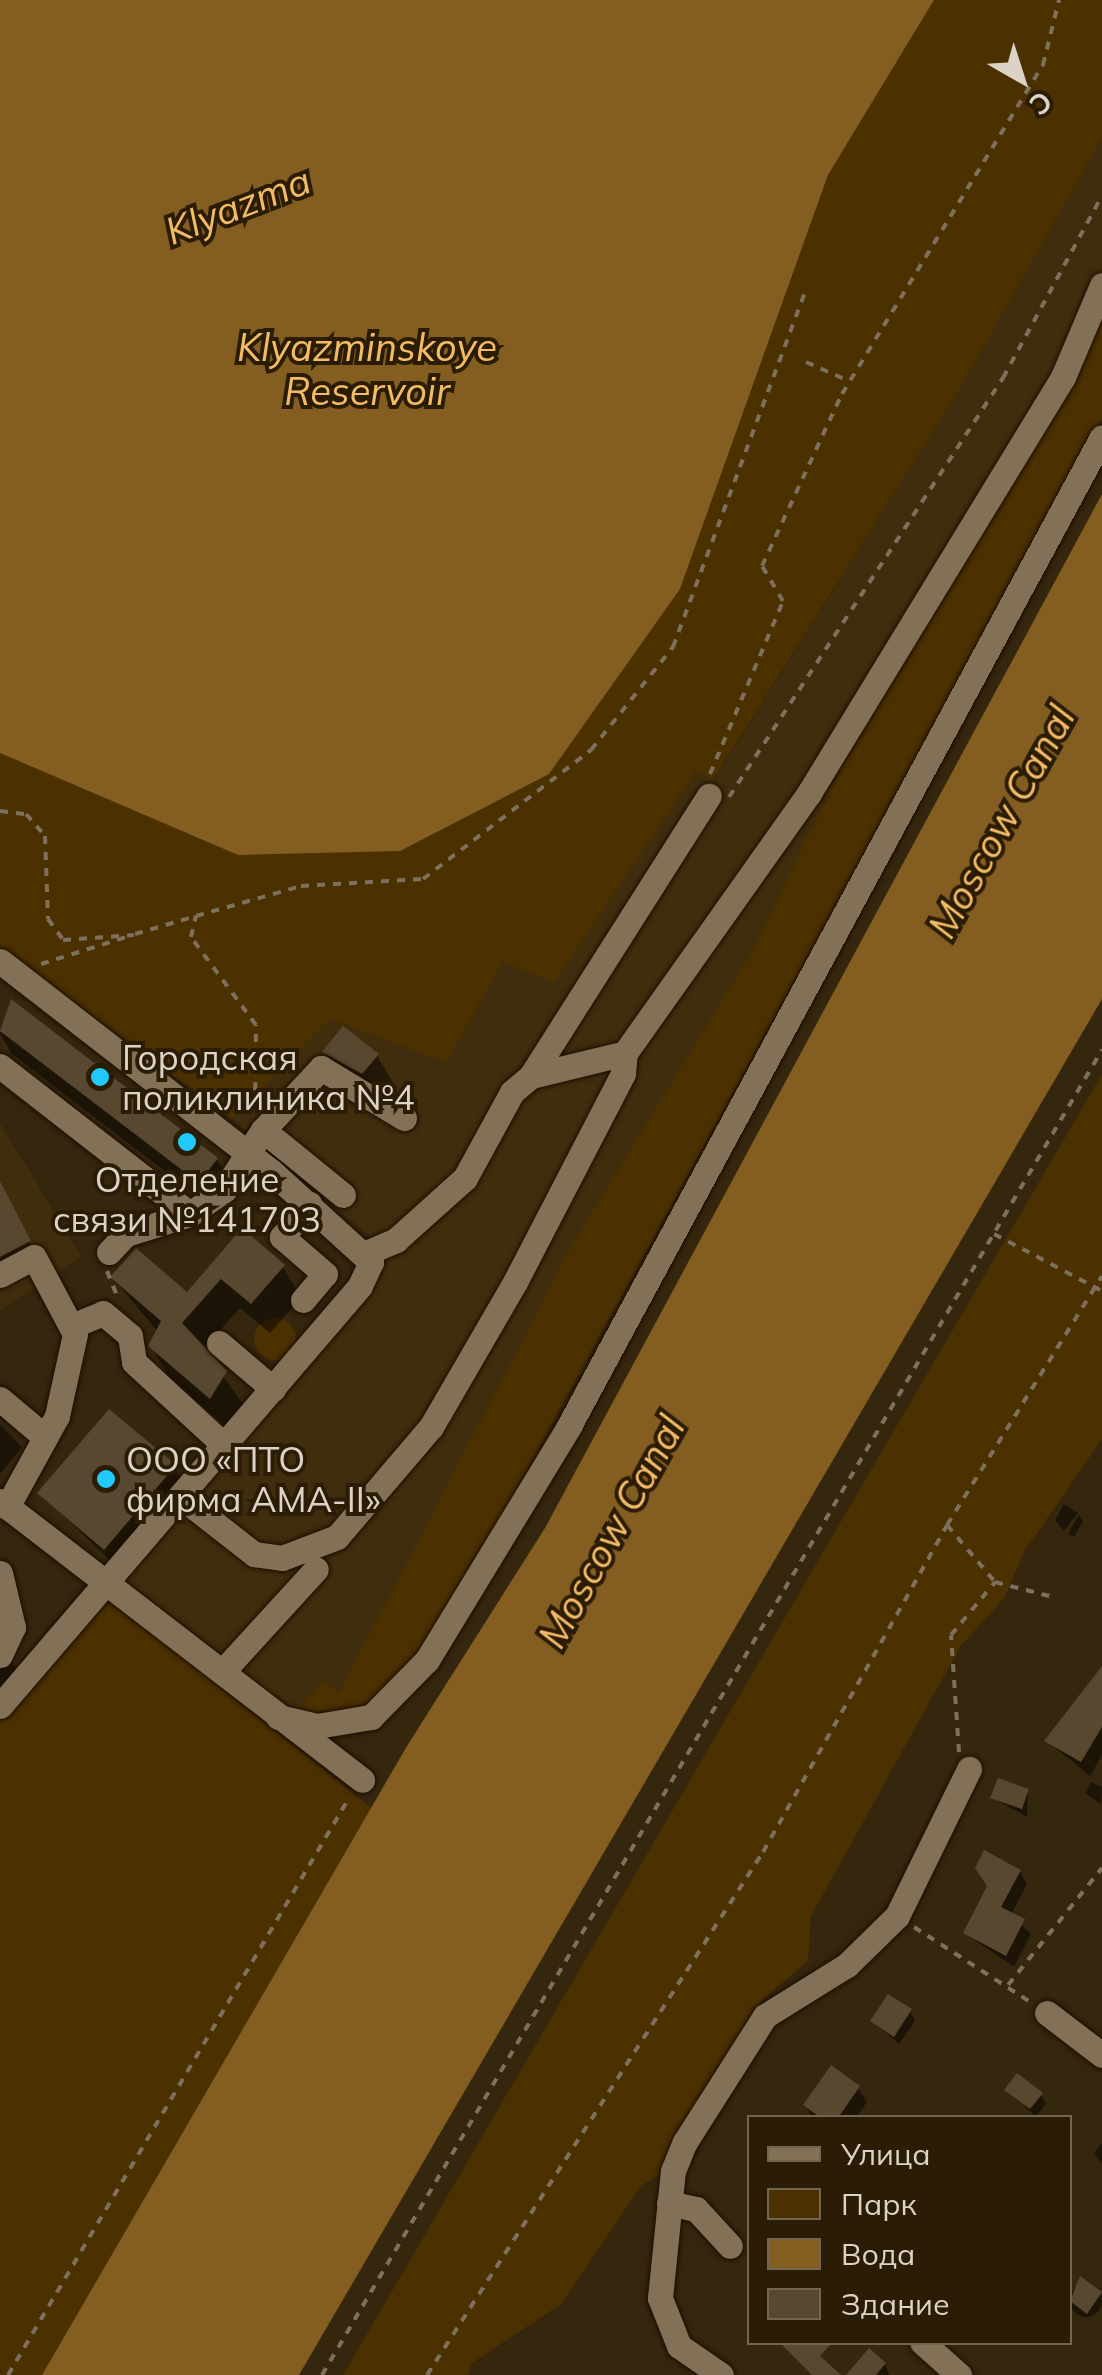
<!DOCTYPE html>
<html>
<head>
<meta charset="utf-8">
<style>
	body { margin:0 }
	#map { position:relative; width:1102px; height:2375px; overflow:hidden; background:#35260e; font-family:Mulish,sans-serif }
	div>[style] { position:absolute }
	[style*='--x'] { left:calc(var(--x)*1px); top:calc(var(--y)*1px); width:calc(var(--w)*1px); rotate:calc(var(--a)*1deg) }
	.built>* { inset:0; background:#402d0e }
	.green>* { inset:0; background:#4b3000 }
	.round { border-radius:50% }
	.water>* { inset:0; background:#845e21 }
	.shadow>* { inset:0; background:#0007 }
	.building>* { inset:0; background:#584830 }
	.path>* { height:4px; margin-top:-2px; transform-origin:0; background:repeating-linear-gradient(90deg,#7d705d 0 8px,transparent 0 16px) }
	.roads { filter:drop-shadow(0 0 2px #1c0e00) drop-shadow(0 0 2px #1c0e00) }
	.minor>* { height:25px; margin:-12.5px; padding:0 12.5px; transform-origin:12.5px; border-radius:12.5px; background:#827057 }
	.dots>* { width:28px; height:28px; translate:-50% -50%; box-sizing:border-box; border:5px solid #2b1c05; border-radius:50% }
	span { translate:-50% -50%; white-space:nowrap; text-align:center; line-height:1.15; -webkit-text-stroke:8px #2b1c05; paint-order:stroke }
	.poi-label { font-size:35px; color:#dcd2c5 }
	.left { translate:0 -50%; text-align:left }
	.water-label { font-size:38px; color:#f3bb66; font-style:italic }
	.legend { position:absolute; left:747px; top:2115px; width:325px; height:230px; box-sizing:border-box; background:#2b1c05; border:2px solid #726552; margin:0; padding:12px 18px; list-style:none; font-size:30px; color:#dcd2c5 }
	.legend li { display:flex; align-items:center; gap:20px; height:50px }
	.legend b { width:50px; border:2px solid #726552 }
	.north { position:absolute; left:972px; top:30px; width:100px; height:100px; -webkit-text-stroke:8px #2b1c05; paint-order:stroke; rotate:141deg; font-size:28px; font-weight:700; line-height:40px; text-align:center; color:#dcd2c5 }
	.north::after { content:''; display:block; margin:auto; width:35px; height:45px; background:#dcd2c5; clip-path:polygon(50% 0,100% 100%,50% 72%,0 100%) }
</style>
</head>
<body>
<div id="map">
	<div class="built">
		<i style="clip-path:polygon(1102px 138px,1102px 315px,870px 710px,751px 953px,574px 1241px,339px 1694px,291px 1714px,122px 1581px,382px 1273px,377px 1243px,232px 1119px,330px 1019px,446px 1063px,503px 962px,554px 983px,697px 771px,714px 780px,959px 390px)"></i>
		<i style="clip-path:polygon(0 1123px,81px 1256px,0 1310px)"></i>
	</div>
	<div class="green">
		<i style="clip-path:polygon(934px 0,1102px 0,1102px 138px,959px 390px,713px 780px,696px 772px,554px 983px,503px 962px,446px 1063px,330px 1019px,232px 1119px,0 947px,0 753px,238px 855px,680px 589px,828px 175px)"></i>
		<i style="clip-path:polygon(1102px 315px,1102px 418px,471px 1571px,411px 1666px,367px 1708px,291px 1714px,324px 1681px,339px 1693px,574px 1241px,751px 953px,870px 710px)"></i>
		<i style="clip-path:polygon(1102px 1074px,1102px 1439px,1024px 1552px,1005px 1597px,960px 1647px,811px 1916px,808px 1961px,762px 2000px,683px 2123px,664px 2171px,641px 2186px,561px 2304px,472px 2363px,468px 2375px,343px 2375px)"></i>
		<i class="round" style="left:254px;top:1318px;width:42px;height:42px"></i>
		<i style="clip-path:polygon(91px 1584px,371px 1808px,42px 2375px,0 2375px,0 1691px)"></i>
	</div>
	<div class="water">
		<i style="clip-path:polygon(0 0,934px 0,828px 175px,680px 589px,549px 774px,400px 851px,238px 855px,0 753px)"></i>
		<i style="clip-path:polygon(1102px 494px,1102px 999px,299px 2375px,42px 2375px,407px 1746px,545px 1528px)"></i>
	</div>
	<div class="shadow">
		<i style="clip-path:polygon(12px 1002px,217px 1160px,234px 1189px,217px 1211px,12px 1054px,0 1034px)"></i>
		<i style="clip-path:polygon(325px 1052px,377px 1055px,394px 1085px,380px 1102px,342px 1082px)"></i>
		<i style="clip-path:polygon(0 1185px,34px 1251px,0 1266px)"></i>
		<i style="clip-path:polygon(242px 1232px,283px 1267px,301px 1298px,270px 1333px,240px 1308px,203px 1349px,243px 1404px,228px 1428px,169px 1377px,151px 1346px,158px 1332px,113px 1278px,187px 1296px)"></i>
		<i style="clip-path:polygon(0 1424px,22px 1447px,0 1474px)"></i>
		<i style="clip-path:polygon(174px 1467px,182px 1482px,113px 1563px,40px 1493px)"></i>
		<i style="clip-path:polygon(1064px 1504px,1078px 1513px,1064px 1531px,1055px 1520px)"></i>
		<i style="clip-path:polygon(1079px 1515px,1083px 1521px,1074px 1537px,1068px 1534px)"></i>
		<i style="clip-path:polygon(0 1641px,24px 1683px,0 1708px)"></i>
		<i style="clip-path:polygon(1102px 1671px,1102px 1755px,1090px 1776px,1047px 1741px)"></i>
		<i style="clip-path:polygon(1091px 1782px,1102px 1787px,1101px 1804px,1085px 1793px)"></i>
		<i style="clip-path:polygon(1028px 1791px,1027px 1817px,993px 1798px)"></i>
		<i style="clip-path:polygon(1020px 1872px,1027px 1884px,1011px 1915px,1031px 1934px,1014px 1967px,965px 1933px)"></i>
		<i style="clip-path:polygon(910px 2011px,915px 2021px,899px 2044px,872px 2021px)"></i>
		<i style="clip-path:polygon(858px 2088px,867px 2102px,856px 2118px,812px 2118px,806px 2105px)"></i>
		<i style="clip-path:polygon(1007px 2090px,1041px 2095px,1046px 2104px,1036px 2117px)"></i>
		<i style="clip-path:polygon(1102px 2143px,1102px 2164px,1094px 2153px)"></i>
		<i class="round" style="left:1070px;top:2285px;width:32px;height:32px"></i>
		<i style="clip-path:polygon(885px 2364px,889px 2375px,859px 2375px)"></i>
	</div>
	<div class="building">
		<i style="clip-path:polygon(11px 999px,218px 1158px,199px 1183px,0 1031px)"></i>
		<i style="clip-path:polygon(343px 1026px,379px 1054px,362px 1074px,322px 1052px)"></i>
		<i style="clip-path:polygon(0 1181px,31px 1241px,0 1257px)"></i>
		<i style="clip-path:polygon(242px 1228px,285px 1265px,251px 1304px,221px 1279px,182px 1323px,227px 1371px,210px 1399px,148px 1346px,161px 1321px,110px 1277px,136px 1248px,187px 1292px)"></i>
		<i style="clip-path:polygon(109px 1409px,176px 1465px,104px 1550px,37px 1493px)"></i>
		<i style="clip-path:polygon(1102px 1666px,1102px 1727px,1081px 1762px,1044px 1741px)"></i>
		<i style="clip-path:polygon(998px 1778px,1029px 1789px,1022px 1809px,990px 1798px)"></i>
		<i style="clip-path:polygon(984px 1850px,1021px 1870px,1001px 1907px,1025px 1919px,1006px 1956px,963px 1933px,987px 1886px,975px 1868px)"></i>
		<i style="clip-path:polygon(888px 1994px,912px 2009px,894px 2037px,870px 2021px)"></i>
		<i style="clip-path:polygon(831px 2065px,860px 2086px,838px 2118px,821px 2118px,803px 2105px)"></i>
		<i style="clip-path:polygon(1017px 2073px,1043px 2093px,1030px 2109px,1004px 2090px)"></i>
		<i style="clip-path:polygon(1080px 2276px,1102px 2292px,1087px 2314px,1070px 2301px)"></i>
		<i style="clip-path:polygon(779px 2342px,833px 2342px,820px 2356px,841px 2375px,812px 2375px)"></i>
		<i style="clip-path:polygon(869px 2348px,886px 2363px,876px 2375px,846px 2375px)"></i>
	</div>
	<div class="path">
		<i style="--x:806;--y:362;--w:47;--a:23.8"></i>
		<i style="--x:710;--y:774;--w:188;--a:-67.1"></i>
		<i style="--x:783;--y:601;--w:41;--a:-121"></i>
		<i style="--x:762;--y:566;--w:190;--a:-65.1"></i>
		<i style="--x:842;--y:394;--w:386;--a:-58.6"></i>
		<i style="--x:1043;--y:65;--w:67;--a:-76.2"></i>
		<i style="--x:729;--y:797;--w:501;--a:-56.82"></i>
		<i style="--x:1003;--y:378;--w:207;--a:-61.5"></i>
		<i style="--x:0;--y:811;--w:26;--a:7"></i>
		<i style="--x:26;--y:814;--w:29;--a:49"></i>
		<i style="--x:45;--y:836;--w:83;--a:87.9"></i>
		<i style="--x:48;--y:919;--w:26;--a:54"></i>
		<i style="--x:63;--y:940;--w:71;--a:-4"></i>
		<i style="--x:135;--y:934;--w:64;--a:-16.4"></i>
		<i style="--x:41;--y:964;--w:89;--a:-17.6"></i>
		<i style="--x:255;--y:1106;--w:81;--a:-89.3"></i>
		<i style="--x:256;--y:1025;--w:109;--a:-126.5"></i>
		<i style="--x:191;--y:937;--w:22;--a:-77"></i>
		<i style="--x:196;--y:916;--w:109;--a:-15.9"></i>
		<i style="--x:301;--y:886;--w:122;--a:-3.3"></i>
		<i style="--x:423;--y:879;--w:212;--a:-37.5"></i>
		<i style="--x:591;--y:750;--w:132;--a:-51.5"></i>
		<i style="--x:673;--y:647;--w:384;--a:-69.6"></i>
		<i style="--x:994;--y:1234;--w:122;--a:27.8"></i>
		<i style="--x:107;--y:1271;--w:27;--a:68"></i>
		<i style="--x:947;--y:1525;--w:75;--a:49.9"></i>
		<i style="--x:995;--y:1582;--w:64;--a:14.5"></i>
		<i style="--x:959;--y:1752;--w:117;--a:-93.9"></i>
		<i style="--x:951;--y:1635;--w:69;--a:-50.3"></i>
		<i style="--x:914;--y:1927;--w:140;--a:32.8"></i>
		<i style="--x:1008;--y:1985;--w:150;--a:-51.2"></i>
		<i style="--x:8;--y:2375;--w:670;--a:-59.42"></i>
		<i style="--x:322;--y:2375;--w:1538;--a:-59.52"></i>
		<i style="--x:427;--y:2375;--w:622;--a:-57.28"></i>
		<i style="--x:763;--y:1852;--w:375;--a:-60.6"></i>
		<i style="--x:947;--y:1525;--w:293;--a:-58.1"></i>
	</div>
	<div class="roads">
		<div class="minor">
			<i style="--x:0;--y:961;--w:344;--a:37.8"></i>
			<i style="--x:272;--y:1172;--w:134;--a:42.3"></i>
			<i style="--x:371;--y:1262;--w:26;--a:115"></i>
			<i style="--x:360;--y:1286;--w:553;--a:130.6"></i>
			<i style="--x:0;--y:1066;--w:241;--a:37.9"></i>
			<i style="--x:190;--y:1214;--w:42;--a:-35.2"></i>
			<i style="--x:224;--y:1190;--w:72;--a:-57"></i>
			<i style="--x:263;--y:1130;--w:85;--a:-46.9"></i>
			<i style="--x:321;--y:1068;--w:97;--a:31.1"></i>
			<i style="--x:531;--y:1076;--w:332;--a:-57.6"></i>
			<i style="--x:263;--y:1130;--w:103;--a:39.1"></i>
			<i style="--x:109;--y:1252;--w:25;--a:-47"></i>
			<i style="--x:126;--y:1234;--w:67;--a:-17.4"></i>
			<i style="--x:366;--y:1253;--w:33;--a:-23"></i>
			<i style="--x:396;--y:1240;--w:93;--a:-41.9"></i>
			<i style="--x:465;--y:1178;--w:98;--a:-61.3"></i>
			<i style="--x:512;--y:1092;--w:25;--a:-40"></i>
			<i style="--x:531;--y:1076;--w:97;--a:-13.7"></i>
			<i style="--x:0;--y:1275;--w:38;--a:-28"></i>
			<i style="--x:34;--y:1257;--w:87;--a:62"></i>
			<i style="--x:75;--y:1334;--w:84;--a:102.4"></i>
			<i style="--x:57;--y:1416;--w:104;--a:118.8"></i>
			<i style="--x:303;--y:1300;--w:34;--a:-50"></i>
			<i style="--x:325;--y:1274;--w:57;--a:-139.3"></i>
			<i style="--x:282;--y:1237;--w:43;--a:-50.7"></i>
			<i style="--x:74;--y:1325;--w:31;--a:-22"></i>
			<i style="--x:103;--y:1313;--w:35;--a:40"></i>
			<i style="--x:130;--y:1336;--w:26;--a:81"></i>
			<i style="--x:134;--y:1362;--w:124;--a:42.7"></i>
			<i style="--x:219;--y:1343;--w:71;--a:40.4"></i>
			<i style="--x:0;--y:1399;--w:59;--a:40.2"></i>
			<i style="--x:181;--y:1497;--w:93;--a:38"></i>
			<i style="--x:254;--y:1554;--w:28;--a:8"></i>
			<i style="--x:282;--y:1558;--w:59;--a:-20.9"></i>
			<i style="--x:337;--y:1537;--w:145;--a:-49.5"></i>
			<i style="--x:431;--y:1427;--w:168;--a:-59.9"></i>
			<i style="--x:515;--y:1282;--w:234;--a:-62.6"></i>
			<i style="--x:623;--y:1074;--w:21;--a:-85"></i>
			<i style="--x:625;--y:1053;--w:319;--a:-54.7"></i>
			<i style="--x:809;--y:793;--w:487;--a:-58.6"></i>
			<i style="--x:1063;--y:377;--w:100;--a:-67"></i>
			<i style="--x:0;--y:1501;--w:457;--a:37.6"></i>
			<i style="--x:0;--y:1573;--w:56;--a:76.5"></i>
			<i style="--x:13;--y:1627;--w:31;--a:115"></i>
			<i style="--x:222;--y:1672;--w:139;--a:-47.6"></i>
			<i style="--x:278;--y:1717;--w:40;--a:13"></i>
			<i style="--x:317;--y:1726;--w:55;--a:-9.5"></i>
			<i style="--x:371;--y:1717;--w:80;--a:-45.5"></i>
			<i style="--x:427;--y:1660;--w:274;--a:-58.7"></i>
			<i style="--x:569;--y:1426;--w:1123;--a:-61.68"></i>
			<i style="--x:1047;--y:2013;--w:69;--a:37.4"></i>
			<i style="--x:669;--y:2203;--w:28;--a:13"></i>
			<i style="--x:696;--y:2209;--w:50;--a:47.4"></i>
			<i style="--x:922;--y:2342;--w:50;--a:41.7"></i>
			<i style="--x:721;--y:2375;--w:51;--a:-145.4"></i>
			<i style="--x:679;--y:2346;--w:52;--a:-111.6"></i>
			<i style="--x:660;--y:2298;--w:128;--a:-84.2"></i>
			<i style="--x:673;--y:2171;--w:31;--a:-68"></i>
			<i style="--x:685;--y:2142;--w:149;--a:-57.6"></i>
			<i style="--x:765;--y:2016;--w:97;--a:-31.9"></i>
			<i style="--x:847;--y:1965;--w:70;--a:-44.4"></i>
			<i style="--x:897;--y:1916;--w:164;--a:-63.9"></i>
		</div>
	</div>
	<div class="dots">
		<i style="left:100px;top:1077px;background:#22c9fd"></i>
		<i style="left:187px;top:1142px;background:#22c9fd"></i>
		<i style="left:106px;top:1479px;background:#22c9fd"></i>
	</div>
	<div class="poi-label">
		<span class="left" style="left:122px;top:1077px">Городская<br>поликлиника №4</span>
		<span style="left:187px;top:1199px">Отделение<br>связи №141703</span>
		<span class="left" style="left:126px;top:1479px">ООО «ПТО<br>фирма АМА-II»</span>
	</div>
	<div class="water-label">
		<span style="left:238px;top:206px;rotate:-21deg">Klyazma</span>
		<span style="left:367px;top:370px">Klyazminskoye<br>Reservoir</span>
		<span style="left:1002px;top:822px;rotate:-61deg">Moscow Canal</span>
		<span style="left:612px;top:1532px;rotate:-61deg">Moscow Canal</span>
	</div>
	<ul class="legend">
	<li><b style="height:12px;background:#827057"></b>Улица</li>
	<li><b style="height:28px;background:#4b3000"></b>Парк</li>
	<li><b style="height:28px;background:#845e21"></b>Вода</li>
	<li><b style="height:28px;background:#584830"></b>Здание</li>
	</ul>
	<div class="north">С</div>
</div>
</body>
</html>
